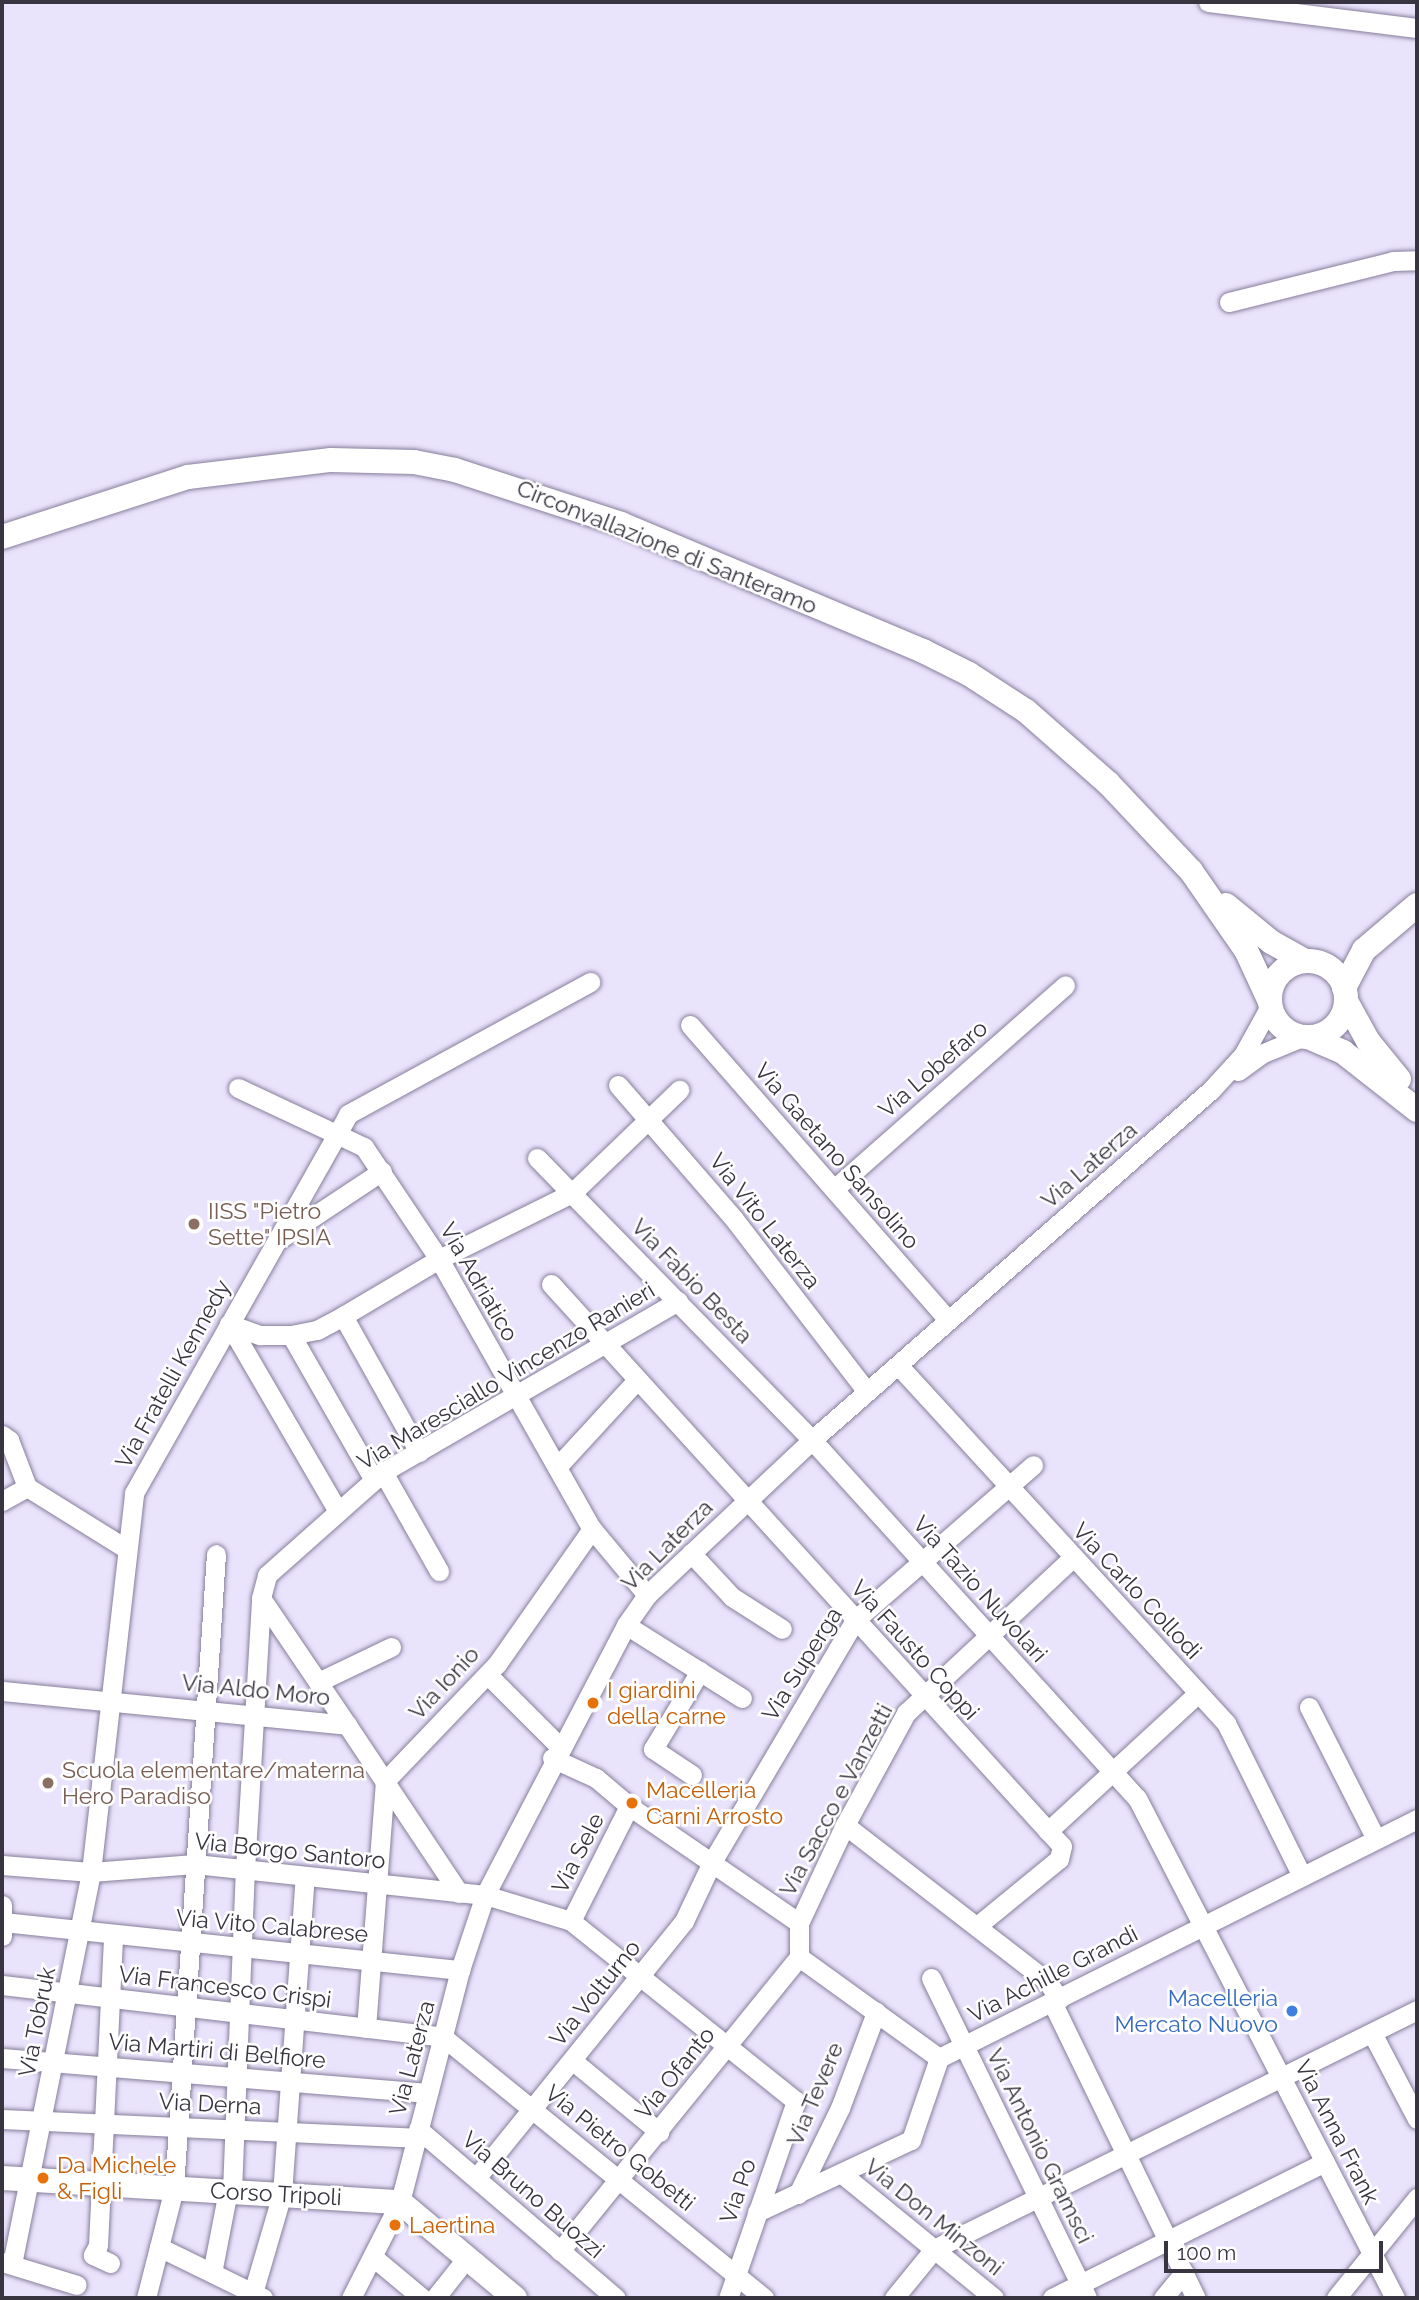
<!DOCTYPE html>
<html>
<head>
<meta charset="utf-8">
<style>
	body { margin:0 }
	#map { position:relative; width:1419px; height:2300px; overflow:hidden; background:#eae3fc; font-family:Raleway,sans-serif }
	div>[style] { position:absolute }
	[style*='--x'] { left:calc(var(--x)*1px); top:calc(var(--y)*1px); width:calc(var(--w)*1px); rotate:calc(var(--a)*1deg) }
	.roads { filter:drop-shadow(0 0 2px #877f9b) drop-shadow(0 0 2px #877f9b) }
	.minor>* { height:19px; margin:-9.5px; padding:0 9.5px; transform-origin:9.5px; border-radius:9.5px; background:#fff }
	.major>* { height:24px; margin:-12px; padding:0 12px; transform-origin:12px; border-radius:12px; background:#fff }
	.major>.ring { margin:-12px; padding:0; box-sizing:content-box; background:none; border:24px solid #fff; border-radius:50% }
	.dots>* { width:19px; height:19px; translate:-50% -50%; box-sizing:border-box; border:4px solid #fff; border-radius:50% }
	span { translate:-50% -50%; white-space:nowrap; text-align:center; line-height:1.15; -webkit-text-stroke:5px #fff; paint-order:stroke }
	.street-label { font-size:23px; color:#383440 }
	.education-label { font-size:23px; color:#785e54 }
	.left { translate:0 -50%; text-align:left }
	.food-label { font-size:23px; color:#c56008 }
	.shop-label { font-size:23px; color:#366cbe }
	.right { translate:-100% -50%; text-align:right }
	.frame { position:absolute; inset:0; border:4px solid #383440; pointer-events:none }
	.scale { position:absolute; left:1164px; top:2241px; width:219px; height:32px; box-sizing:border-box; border:4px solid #383440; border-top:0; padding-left:9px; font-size:21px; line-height:24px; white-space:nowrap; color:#383440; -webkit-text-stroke:5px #fff; paint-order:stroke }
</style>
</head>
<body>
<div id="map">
	<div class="roads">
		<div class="minor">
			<i style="--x:1208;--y:2;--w:211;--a:7.1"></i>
			<i style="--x:1229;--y:302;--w:169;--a:-14"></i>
			<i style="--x:1393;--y:261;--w:24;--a:-2"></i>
			<i style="--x:690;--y:1025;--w:392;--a:48.8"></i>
			<i style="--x:1238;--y:1071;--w:29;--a:-36"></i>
			<i style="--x:1261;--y:1054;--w:44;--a:-22.5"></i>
			<i style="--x:618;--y:1085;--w:177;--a:49.1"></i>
			<i style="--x:734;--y:1219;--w:218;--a:52.4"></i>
			<i style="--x:238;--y:1088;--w:139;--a:25.1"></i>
			<i style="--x:364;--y:1147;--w:135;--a:56.2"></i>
			<i style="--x:439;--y:1259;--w:310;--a:60.5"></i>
			<i style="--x:592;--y:1529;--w:86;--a:50.2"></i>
			<i style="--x:537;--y:1158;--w:394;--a:45.7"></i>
			<i style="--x:812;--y:1440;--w:484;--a:47.8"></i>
			<i style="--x:1137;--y:1798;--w:563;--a:62.71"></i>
			<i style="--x:834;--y:1189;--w:308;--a:-41.4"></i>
			<i style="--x:281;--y:1238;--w:121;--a:-33.6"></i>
			<i style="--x:551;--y:1284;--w:739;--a:47.74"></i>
			<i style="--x:343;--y:1316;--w:156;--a:60.8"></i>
			<i style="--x:229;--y:1324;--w:33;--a:20"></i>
			<i style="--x:260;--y:1335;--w:31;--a:0"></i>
			<i style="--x:291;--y:1335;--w:26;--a:-11"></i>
			<i style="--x:317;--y:1330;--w:30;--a:-28"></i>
			<i style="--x:343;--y:1316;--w:112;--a:-30.7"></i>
			<i style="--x:439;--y:1259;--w:148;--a:-26.4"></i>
			<i style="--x:572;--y:1193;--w:149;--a:-43.9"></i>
			<i style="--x:229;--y:1324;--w:216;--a:59.8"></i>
			<i style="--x:291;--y:1335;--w:167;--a:60.2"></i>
			<i style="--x:898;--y:1365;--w:486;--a:47.5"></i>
			<i style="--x:1226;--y:1723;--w:171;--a:63.6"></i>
			<i style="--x:2;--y:1435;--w:9;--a:36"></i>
			<i style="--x:9;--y:1440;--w:50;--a:69"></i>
			<i style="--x:27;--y:1487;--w:115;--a:31.9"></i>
			<i style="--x:557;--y:1467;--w:117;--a:-47.4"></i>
			<i style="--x:383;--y:1472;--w:114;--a:60.5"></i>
			<i style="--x:2;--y:1501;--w:29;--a:-29"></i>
			<i style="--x:691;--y:1553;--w:60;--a:47"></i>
			<i style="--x:732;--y:1597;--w:59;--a:32.6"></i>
			<i style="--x:261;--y:1598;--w:153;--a:55.9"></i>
			<i style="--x:626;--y:1625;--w:137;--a:32.2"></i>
			<i style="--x:494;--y:1681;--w:92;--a:45"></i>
			<i style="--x:318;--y:1682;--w:81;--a:-25.6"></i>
			<i style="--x:2;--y:1691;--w:347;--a:5.6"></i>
			<i style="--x:347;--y:1725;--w:202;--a:56.3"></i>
			<i style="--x:1309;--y:1707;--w:148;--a:63.1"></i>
			<i style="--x:552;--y:1758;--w:48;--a:24.4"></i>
			<i style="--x:596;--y:1778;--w:43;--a:40.3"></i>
			<i style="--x:629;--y:1806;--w:206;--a:34.5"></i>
			<i style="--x:799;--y:1923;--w:34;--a:90"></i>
			<i style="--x:799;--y:1957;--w:173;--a:35.8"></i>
			<i style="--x:692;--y:1775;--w:47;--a:-146.3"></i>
			<i style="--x:653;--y:1749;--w:91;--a:-58.9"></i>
			<i style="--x:845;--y:1825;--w:255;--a:37.7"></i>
			<i style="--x:1047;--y:1981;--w:22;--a:56"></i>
			<i style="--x:2;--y:1865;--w:89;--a:4.5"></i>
			<i style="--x:91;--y:1872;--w:104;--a:-4.4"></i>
			<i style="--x:195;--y:1864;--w:292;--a:6.1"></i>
			<i style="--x:485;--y:1895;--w:90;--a:16.8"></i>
			<i style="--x:571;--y:1921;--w:288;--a:38.7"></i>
			<i style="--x:796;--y:2101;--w:208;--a:109"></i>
			<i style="--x:2;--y:1905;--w:31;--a:90"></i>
			<i style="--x:571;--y:1921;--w:129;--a:-63.2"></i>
			<i style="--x:3;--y:1922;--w:460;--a:6"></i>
			<i style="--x:799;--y:1923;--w:108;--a:-64.9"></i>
			<i style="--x:845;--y:1825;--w:128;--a:-61.4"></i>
			<i style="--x:906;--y:1713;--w:227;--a:-43"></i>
			<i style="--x:977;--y:1926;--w:106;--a:-39.3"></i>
			<i style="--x:1059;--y:1859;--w:13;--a:-77"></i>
			<i style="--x:1062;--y:1846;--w:21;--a:-133"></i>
			<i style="--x:1048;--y:1831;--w:204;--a:-42.6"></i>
			<i style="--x:931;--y:1978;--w:356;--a:64"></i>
			<i style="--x:2;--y:1985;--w:444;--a:6.7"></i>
			<i style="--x:443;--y:2037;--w:414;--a:39.1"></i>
			<i style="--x:1052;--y:2002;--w:329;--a:64.1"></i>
			<i style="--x:366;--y:2028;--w:248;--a:-85.6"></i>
			<i style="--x:385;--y:1781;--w:162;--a:-46.3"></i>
			<i style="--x:497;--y:1664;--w:165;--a:-54.9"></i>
			<i style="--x:1372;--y:2033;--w:97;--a:62.4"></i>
			<i style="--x:2;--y:2058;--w:427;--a:4.7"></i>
			<i style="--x:573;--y:2061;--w:112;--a:39.5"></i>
			<i style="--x:2;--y:2119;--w:414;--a:2.6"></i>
			<i style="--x:418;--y:2129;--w:260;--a:40.5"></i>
			<i style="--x:842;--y:2174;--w:196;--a:39.2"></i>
			<i style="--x:476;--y:2178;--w:331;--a:-51"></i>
			<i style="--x:684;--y:1921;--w:65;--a:-64.6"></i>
			<i style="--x:712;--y:1862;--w:281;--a:-59.4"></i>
			<i style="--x:855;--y:1620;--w:236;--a:-41"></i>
			<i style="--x:232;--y:2191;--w:321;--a:-87.7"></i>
			<i style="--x:245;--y:1870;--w:272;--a:-86.6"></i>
			<i style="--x:261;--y:1598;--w:24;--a:-75"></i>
			<i style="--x:267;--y:1575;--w:155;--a:-41.6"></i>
			<i style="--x:383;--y:1472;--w:341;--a:-30.1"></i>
			<i style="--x:798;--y:2194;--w:96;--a:-64"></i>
			<i style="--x:840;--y:2108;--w:103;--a:-69.4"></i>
			<i style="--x:757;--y:2212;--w:170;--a:-25.1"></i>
			<i style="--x:911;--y:2140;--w:87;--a:-71.1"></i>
			<i style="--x:939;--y:2058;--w:534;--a:-26.57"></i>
			<i style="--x:159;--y:2247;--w:116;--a:26.1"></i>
			<i style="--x:560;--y:2251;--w:379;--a:-50.9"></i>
			<i style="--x:373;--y:2257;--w:64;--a:39.9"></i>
			<i style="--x:2;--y:2262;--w:78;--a:17"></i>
			<i style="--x:110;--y:2263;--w:19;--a:-155"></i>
			<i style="--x:93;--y:2255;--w:11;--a:-63"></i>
			<i style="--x:98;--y:2245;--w:310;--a:-87.2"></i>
			<i style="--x:12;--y:2264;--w:400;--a:-78.6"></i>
			<i style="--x:91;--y:1872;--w:381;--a:-83.5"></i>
			<i style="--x:134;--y:1493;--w:435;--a:-60.5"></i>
			<i style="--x:348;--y:1114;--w:276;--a:-28.6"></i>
			<i style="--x:212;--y:2273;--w:84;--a:-79"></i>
			<i style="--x:253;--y:2293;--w:103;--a:-73.7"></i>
			<i style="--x:282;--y:2194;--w:318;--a:-85.9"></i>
			<i style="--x:146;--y:2298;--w:114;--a:-75.7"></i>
			<i style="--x:174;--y:2188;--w:635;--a:-86.21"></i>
			<i style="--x:351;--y:2298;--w:108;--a:-63"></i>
			<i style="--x:400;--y:2202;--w:240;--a:-75.5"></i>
			<i style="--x:460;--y:1970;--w:79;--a:-71.6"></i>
			<i style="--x:485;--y:1895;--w:305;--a:-62.4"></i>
			<i style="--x:626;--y:1625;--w:37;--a:-55"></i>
			<i style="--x:647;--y:1595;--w:226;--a:-43.2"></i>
			<i style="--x:812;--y:1440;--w:531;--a:-41.26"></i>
			<i style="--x:1211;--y:1090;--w:47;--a:-47.6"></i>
			<i style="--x:1243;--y:1055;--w:56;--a:-61.1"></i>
			<i style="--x:435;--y:2298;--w:48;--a:-51.7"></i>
			<i style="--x:894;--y:2298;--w:63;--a:-50.8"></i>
			<i style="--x:934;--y:2249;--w:539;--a:-26.33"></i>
			<i style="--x:1052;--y:2298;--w:305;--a:-26.5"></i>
			<i style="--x:1163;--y:2298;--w:33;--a:-50"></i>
			<i style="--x:1336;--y:2298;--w:129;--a:-51"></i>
		</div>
		<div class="major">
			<i style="--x:2;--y:537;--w:195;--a:-17.9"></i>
			<i style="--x:188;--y:477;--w:144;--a:-6.8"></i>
			<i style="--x:331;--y:460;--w:83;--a:1.4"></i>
			<i style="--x:414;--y:462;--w:42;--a:11"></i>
			<i style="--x:455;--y:470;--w:175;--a:18"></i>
			<i style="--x:621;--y:524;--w:328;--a:22.8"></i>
			<i style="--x:923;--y:651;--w:51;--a:26.6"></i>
			<i style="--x:969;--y:674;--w:68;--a:33"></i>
			<i style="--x:1026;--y:711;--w:109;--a:41.3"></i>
			<i style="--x:1108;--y:783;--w:121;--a:46.7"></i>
			<i style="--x:1191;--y:871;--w:96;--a:55.2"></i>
			<i style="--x:1246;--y:950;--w:57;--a:65.2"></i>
			<i style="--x:1226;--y:905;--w:58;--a:39.4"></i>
			<i style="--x:1271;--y:942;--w:39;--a:29"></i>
			<i class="ring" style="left:1270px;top:961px;width:52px;height:52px"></i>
			<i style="--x:1344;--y:988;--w:43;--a:-62.2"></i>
			<i style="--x:1364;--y:950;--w:70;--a:-40.3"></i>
			<i style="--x:1346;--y:1001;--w:46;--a:61.2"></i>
			<i style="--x:1368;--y:1041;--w:49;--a:50.8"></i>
			<i style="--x:1308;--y:1037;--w:38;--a:23"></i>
			<i style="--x:1343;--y:1052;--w:94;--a:38.1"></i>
			<i style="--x:2;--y:2178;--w:399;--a:3.5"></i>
			<i style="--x:400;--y:2202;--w:150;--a:39.9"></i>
		</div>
	</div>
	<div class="dots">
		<i style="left:194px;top:1224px;background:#8d6e63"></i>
		<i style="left:593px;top:1703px;background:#e8710a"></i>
		<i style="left:48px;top:1783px;background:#8d6e63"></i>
		<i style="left:632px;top:1803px;background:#e8710a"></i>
		<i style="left:1292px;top:2011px;background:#3f7fe0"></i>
		<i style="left:43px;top:2178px;background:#e8710a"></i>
		<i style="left:395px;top:2225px;background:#e8710a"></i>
	</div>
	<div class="street-label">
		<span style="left:667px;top:547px;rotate:22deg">Circonvallazione di Santeramo</span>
		<span style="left:933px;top:1069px;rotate:-41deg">Via Lobefaro</span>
		<span style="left:837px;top:1156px;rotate:49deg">Via Gaetano Sansolino</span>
		<span style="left:1089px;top:1165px;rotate:-41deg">Via Laterza</span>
		<span style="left:765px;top:1221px;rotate:52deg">Via Vito Laterza</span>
		<span style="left:692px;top:1281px;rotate:46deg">Via Fabio Besta</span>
		<span style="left:479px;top:1282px;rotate:60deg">Via Adriatico</span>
		<span style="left:173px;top:1374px;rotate:-61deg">Via Fratelli Kennedy</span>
		<span style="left:506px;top:1376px;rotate:-31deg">Via Maresciallo Vincenzo Ranieri</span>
		<span style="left:667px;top:1545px;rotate:-45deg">Via Laterza</span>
		<span style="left:980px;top:1589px;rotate:48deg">Via Tazio Nuvolari</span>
		<span style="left:1137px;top:1591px;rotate:47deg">Via Carlo Collodi</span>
		<span style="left:915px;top:1650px;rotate:48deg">Via Fausto Coppi</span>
		<span style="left:802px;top:1664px;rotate:-58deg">Via Superga</span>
		<span style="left:444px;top:1683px;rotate:-47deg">Via Ionio</span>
		<span style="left:256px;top:1690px;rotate:6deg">Via Aldo Moro</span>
		<span style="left:836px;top:1800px;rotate:-62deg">Via Sacco e Vanzetti</span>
		<span style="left:290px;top:1851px;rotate:6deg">Via Borgo Santoro</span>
		<span style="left:578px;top:1853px;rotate:-63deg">Via Sele</span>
		<span style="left:272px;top:1926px;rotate:5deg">Via Vito Calabrese</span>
		<span style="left:1053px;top:1974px;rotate:-27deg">Via Achille Grandi</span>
		<span style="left:225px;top:1987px;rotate:7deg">Via Francesco Crispi</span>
		<span style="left:595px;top:1993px;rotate:-51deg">Via Volturno</span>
		<span style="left:37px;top:2022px;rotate:-79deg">Via Tobruk</span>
		<span style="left:217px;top:2051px;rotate:5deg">Via Martiri di Belfiore</span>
		<span style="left:412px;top:2058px;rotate:-75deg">Via Laterza</span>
		<span style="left:675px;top:2073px;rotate:-51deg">Via Ofanto</span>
		<span style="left:815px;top:2094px;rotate:-67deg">Via Tevere</span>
		<span style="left:210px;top:2104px;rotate:3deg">Via Derna</span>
		<span style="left:1337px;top:2132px;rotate:63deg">Via Anna Frank</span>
		<span style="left:1040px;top:2146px;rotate:64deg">Via Antonio Gramsci</span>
		<span style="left:620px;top:2148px;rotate:39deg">Via Pietro Gobetti</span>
		<span style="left:738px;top:2191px;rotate:-71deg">Via Po</span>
		<span style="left:276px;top:2194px;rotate:3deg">Corso Tripoli</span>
		<span style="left:533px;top:2195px;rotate:41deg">Via Bruno Buozzi</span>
		<span style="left:934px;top:2217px;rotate:39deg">Via Don Minzoni</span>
	</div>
	<div class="education-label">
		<span class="left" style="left:208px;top:1224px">IISS "Pietro<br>Sette" IPSIA</span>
		<span class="left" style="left:62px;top:1783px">Scuola elementare/materna<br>Hero Paradiso</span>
	</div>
	<div class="food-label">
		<span class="left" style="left:607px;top:1703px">I giardini<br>della carne</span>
		<span class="left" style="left:646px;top:1803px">Macelleria<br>Carni Arrosto</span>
		<span class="left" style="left:57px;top:2178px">Da Michele<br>&amp; Figli</span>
		<span class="left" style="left:409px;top:2225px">Laertina</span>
	</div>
	<div class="shop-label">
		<span class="right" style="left:1278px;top:2011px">Macelleria<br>Mercato Nuovo</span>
	</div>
	<div class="frame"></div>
	<div class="scale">100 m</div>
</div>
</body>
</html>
